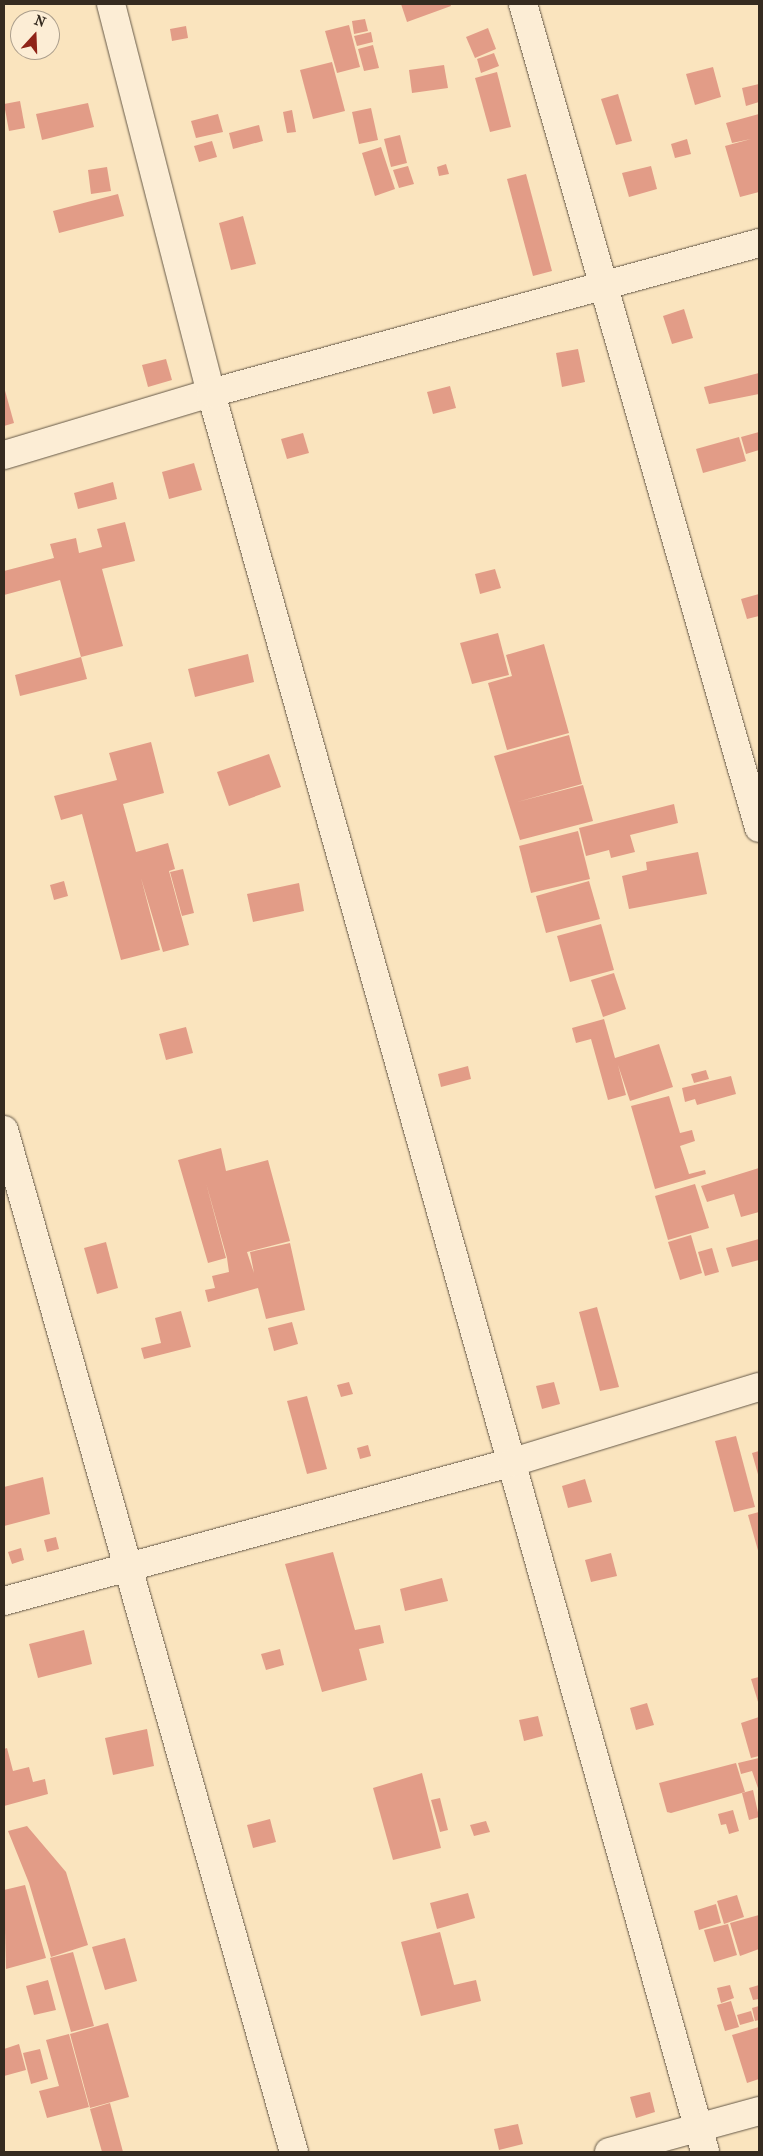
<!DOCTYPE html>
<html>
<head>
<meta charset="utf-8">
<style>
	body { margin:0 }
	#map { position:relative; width:763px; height:2156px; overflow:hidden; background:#fae4be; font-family:"IM FELL French Canon",serif }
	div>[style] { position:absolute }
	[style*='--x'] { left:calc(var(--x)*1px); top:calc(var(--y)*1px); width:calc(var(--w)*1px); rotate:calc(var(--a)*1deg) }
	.building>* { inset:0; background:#e29c87 }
	.roads { filter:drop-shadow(0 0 1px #665948) drop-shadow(0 0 1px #665948) }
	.minor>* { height:28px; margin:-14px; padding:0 14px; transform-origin:14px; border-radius:14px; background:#fcedd5 }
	span { translate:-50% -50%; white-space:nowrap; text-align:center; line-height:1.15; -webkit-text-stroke:4px #fcedd5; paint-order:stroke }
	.frame { position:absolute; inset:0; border:5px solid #352b20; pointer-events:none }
	.north { position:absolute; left:10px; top:10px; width:50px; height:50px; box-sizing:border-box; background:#fcedd5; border:1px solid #ac9f8d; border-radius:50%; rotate:20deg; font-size:14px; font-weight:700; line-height:20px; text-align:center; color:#352b20 }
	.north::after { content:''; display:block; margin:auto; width:18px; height:22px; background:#8f2418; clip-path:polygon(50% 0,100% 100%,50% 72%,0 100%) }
</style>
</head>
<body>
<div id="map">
	<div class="building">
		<i style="clip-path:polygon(401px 4px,450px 4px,451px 6px,407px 22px)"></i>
		<i style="clip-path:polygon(365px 19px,368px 31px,354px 34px,352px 21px)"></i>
		<i style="clip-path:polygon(349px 25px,360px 67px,337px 73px,325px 31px)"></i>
		<i style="clip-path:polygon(186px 26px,188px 38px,172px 41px,170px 29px)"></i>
		<i style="clip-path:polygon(488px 28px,496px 49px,475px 58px,466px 37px)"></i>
		<i style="clip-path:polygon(371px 32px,373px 42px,357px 46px,354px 36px)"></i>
		<i style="clip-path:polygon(373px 45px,379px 68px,364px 71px,358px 49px)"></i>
		<i style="clip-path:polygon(494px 53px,499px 66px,481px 73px,477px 59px)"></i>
		<i style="clip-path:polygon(332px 62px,345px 111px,313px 119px,300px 70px)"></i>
		<i style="clip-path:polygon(444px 65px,448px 88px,412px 93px,409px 70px)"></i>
		<i style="clip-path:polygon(713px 67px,721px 97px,695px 105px,686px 74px)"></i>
		<i style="clip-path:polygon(497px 72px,511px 127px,490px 132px,475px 78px)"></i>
		<i style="clip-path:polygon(759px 84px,759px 102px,746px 106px,742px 88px)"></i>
		<i style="clip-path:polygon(618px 94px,632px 141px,616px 145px,601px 99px)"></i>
		<i style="clip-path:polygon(20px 101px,25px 128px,9px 131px,4px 104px)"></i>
		<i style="clip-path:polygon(88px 103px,94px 127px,42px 140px,36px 114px)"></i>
		<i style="clip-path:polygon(371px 108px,378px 140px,359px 144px,352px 112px)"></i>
		<i style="clip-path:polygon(292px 110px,296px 132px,287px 133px,283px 112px)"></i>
		<i style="clip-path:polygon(218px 114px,223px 132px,196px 138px,191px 121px)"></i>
		<i style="clip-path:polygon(759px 114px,759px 192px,740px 197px,725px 146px,751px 139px,732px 143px,726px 123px)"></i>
		<i style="clip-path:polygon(259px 125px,263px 141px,233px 149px,229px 133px)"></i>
		<i style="clip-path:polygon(400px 135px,407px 163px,391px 167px,384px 139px)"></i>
		<i style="clip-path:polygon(687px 139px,691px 154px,675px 158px,671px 144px)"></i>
		<i style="clip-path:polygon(212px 141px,217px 157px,199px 162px,194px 146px)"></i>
		<i style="clip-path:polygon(381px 147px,395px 189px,375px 196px,362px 153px)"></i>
		<i style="clip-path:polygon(446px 164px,449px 174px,439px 176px,437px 167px)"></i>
		<i style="clip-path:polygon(408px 166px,414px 184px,399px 188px,393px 170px)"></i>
		<i style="clip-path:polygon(651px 166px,657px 189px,629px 197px,622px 173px)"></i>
		<i style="clip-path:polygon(107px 167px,111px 191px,91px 194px,88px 170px)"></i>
		<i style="clip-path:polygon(526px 174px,552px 271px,533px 276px,507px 179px)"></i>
		<i style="clip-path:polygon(118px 194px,124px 216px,59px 233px,53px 211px)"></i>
		<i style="clip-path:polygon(243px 216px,256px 264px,231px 270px,219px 223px)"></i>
		<i style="clip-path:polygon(684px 309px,693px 338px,672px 344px,663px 316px)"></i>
		<i style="clip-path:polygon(578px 349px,585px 382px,562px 387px,556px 353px)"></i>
		<i style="clip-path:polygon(166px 359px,172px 380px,148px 387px,142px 365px)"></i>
		<i style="clip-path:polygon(759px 373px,759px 394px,709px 404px,704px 387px)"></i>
		<i style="clip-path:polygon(450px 386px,456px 408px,433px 414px,427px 392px)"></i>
		<i style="clip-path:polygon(4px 387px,14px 423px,4px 426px)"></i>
		<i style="clip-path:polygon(759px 432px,759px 450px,746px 454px,741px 437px)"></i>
		<i style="clip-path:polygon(303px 433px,309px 453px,287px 459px,281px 439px)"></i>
		<i style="clip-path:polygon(739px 437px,746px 461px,703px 473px,696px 449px)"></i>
		<i style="clip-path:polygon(194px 463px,202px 490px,169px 499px,162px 472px)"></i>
		<i style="clip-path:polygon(113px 482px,117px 499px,78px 509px,74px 493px)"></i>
		<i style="clip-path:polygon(125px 522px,135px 561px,102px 569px,123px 646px,81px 657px,60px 580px,4px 595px,4px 571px,54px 558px,50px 544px,76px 538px,79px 553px,102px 547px,97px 529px)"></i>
		<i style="clip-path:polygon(495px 569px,501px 588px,480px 594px,475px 574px)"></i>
		<i style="clip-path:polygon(759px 594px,759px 616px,747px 619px,741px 599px)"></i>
		<i style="clip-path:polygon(498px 633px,509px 675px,472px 684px,460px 643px)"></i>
		<i style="clip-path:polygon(544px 644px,569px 733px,507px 750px,488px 683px,512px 676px,506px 655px)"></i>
		<i style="clip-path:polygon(248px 654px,254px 682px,195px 697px,188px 669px)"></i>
		<i style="clip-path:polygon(81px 657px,87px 679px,20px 696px,15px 675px)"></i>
		<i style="clip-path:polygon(569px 735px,582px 784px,517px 802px,583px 785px,593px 821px,520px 840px,494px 756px)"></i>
		<i style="clip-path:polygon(151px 742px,164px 793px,123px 804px,136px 852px,168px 843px,175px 869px,169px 871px,189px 945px,163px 952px,141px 878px,160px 950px,121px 960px,82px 814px,61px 820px,54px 796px,117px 780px,109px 753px)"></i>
		<i style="clip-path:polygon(269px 754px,281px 787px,229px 806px,217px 772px)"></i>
		<i style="clip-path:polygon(674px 804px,678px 823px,630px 835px,635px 852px,611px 858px,609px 850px,586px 856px,579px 828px)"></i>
		<i style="clip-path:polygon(578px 831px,590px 879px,531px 893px,519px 846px)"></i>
		<i style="clip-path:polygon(698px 852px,707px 894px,629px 909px,622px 876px,647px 870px,646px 862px)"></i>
		<i style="clip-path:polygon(183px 869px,194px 913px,182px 916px,170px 872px)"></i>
		<i style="clip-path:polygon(64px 881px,68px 896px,54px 900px,50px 885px)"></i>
		<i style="clip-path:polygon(589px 881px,600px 919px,546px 933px,536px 896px)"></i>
		<i style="clip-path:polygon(299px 883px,304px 911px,253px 922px,247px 894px)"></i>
		<i style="clip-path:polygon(601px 924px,614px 970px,570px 982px,557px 936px)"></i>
		<i style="clip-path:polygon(614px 973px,626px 1009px,603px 1017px,591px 980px)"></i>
		<i style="clip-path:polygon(604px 1019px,615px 1058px,659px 1044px,673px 1087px,630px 1101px,618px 1065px,626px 1095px,608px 1100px,591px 1039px,576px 1043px,572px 1028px)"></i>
		<i style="clip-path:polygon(186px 1027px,193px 1053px,166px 1060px,159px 1034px)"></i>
		<i style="clip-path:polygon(468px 1066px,471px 1079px,441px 1087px,438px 1074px)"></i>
		<i style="clip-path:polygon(706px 1070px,709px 1079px,694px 1083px,691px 1074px)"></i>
		<i style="clip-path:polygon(731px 1076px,736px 1094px,697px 1105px,695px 1099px,685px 1102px,682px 1088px)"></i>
		<i style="clip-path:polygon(669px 1096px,680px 1133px,692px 1130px,695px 1141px,680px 1146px,689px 1174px,705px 1170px,706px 1174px,655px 1189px,631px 1106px)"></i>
		<i style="clip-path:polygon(221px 1148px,226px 1171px,268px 1160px,290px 1241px,247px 1252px,254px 1273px,250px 1252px,290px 1243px,305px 1310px,266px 1319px,258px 1288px,208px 1302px,205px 1290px,215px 1288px,212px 1276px,229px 1272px,227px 1258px,206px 1183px,226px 1258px,208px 1263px,178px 1160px)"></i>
		<i style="clip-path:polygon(759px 1168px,759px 1212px,741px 1217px,734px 1194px,707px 1202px,701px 1186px)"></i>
		<i style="clip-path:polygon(695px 1184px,709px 1228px,668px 1240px,655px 1196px)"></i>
		<i style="clip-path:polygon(691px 1235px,702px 1273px,680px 1280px,668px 1242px)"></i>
		<i style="clip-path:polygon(759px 1239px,759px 1260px,732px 1267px,726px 1248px)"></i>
		<i style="clip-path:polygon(106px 1242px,118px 1288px,97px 1294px,84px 1248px)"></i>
		<i style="clip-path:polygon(712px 1248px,719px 1272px,705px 1276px,698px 1252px)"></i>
		<i style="clip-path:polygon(597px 1307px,619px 1387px,600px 1391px,579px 1312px)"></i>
		<i style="clip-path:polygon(181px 1311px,191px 1347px,144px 1359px,141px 1348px,161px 1343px,155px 1318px)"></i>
		<i style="clip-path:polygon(292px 1322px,298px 1344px,274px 1351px,268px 1328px)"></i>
		<i style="clip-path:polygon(349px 1382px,353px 1394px,341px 1397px,337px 1385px)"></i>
		<i style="clip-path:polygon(554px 1382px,560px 1404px,542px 1409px,536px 1386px)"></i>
		<i style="clip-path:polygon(307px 1396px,327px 1469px,307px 1474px,287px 1401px)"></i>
		<i style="clip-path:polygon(736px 1436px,755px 1507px,734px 1512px,715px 1441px)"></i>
		<i style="clip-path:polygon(368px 1445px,371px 1456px,360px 1459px,357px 1448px)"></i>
		<i style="clip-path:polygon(759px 1451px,759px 1478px,752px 1453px)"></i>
		<i style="clip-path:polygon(43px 1477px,50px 1514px,4px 1526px,4px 1487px)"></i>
		<i style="clip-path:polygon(585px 1479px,592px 1502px,568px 1508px,562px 1486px)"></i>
		<i style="clip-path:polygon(759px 1512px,759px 1554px,748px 1515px)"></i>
		<i style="clip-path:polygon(56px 1537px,59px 1549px,47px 1552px,44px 1540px)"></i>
		<i style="clip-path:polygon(21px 1548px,24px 1560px,12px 1564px,8px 1552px)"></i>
		<i style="clip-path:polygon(333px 1552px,355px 1630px,380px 1625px,384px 1643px,359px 1649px,367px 1680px,322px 1692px,285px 1564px)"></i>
		<i style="clip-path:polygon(611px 1553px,617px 1576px,591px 1582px,585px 1560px)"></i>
		<i style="clip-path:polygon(442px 1578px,448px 1601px,405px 1611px,400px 1589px)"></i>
		<i style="clip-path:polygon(84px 1630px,92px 1664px,38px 1678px,29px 1644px)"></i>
		<i style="clip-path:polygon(280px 1649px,284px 1665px,266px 1670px,261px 1654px)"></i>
		<i style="clip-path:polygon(759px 1677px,759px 1705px,751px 1679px)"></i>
		<i style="clip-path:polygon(647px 1703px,654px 1725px,636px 1730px,630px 1708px)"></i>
		<i style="clip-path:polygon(538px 1716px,543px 1736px,524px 1741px,519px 1720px)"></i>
		<i style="clip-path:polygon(759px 1717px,759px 1756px,751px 1758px,741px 1723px)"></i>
		<i style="clip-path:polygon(147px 1729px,154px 1766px,113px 1775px,105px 1738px)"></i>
		<i style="clip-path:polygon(7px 1748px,13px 1771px,29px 1767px,33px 1782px,45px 1779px,48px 1794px,4px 1806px,4px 1749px)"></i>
		<i style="clip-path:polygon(759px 1758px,759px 1791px,752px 1771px,741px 1774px,738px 1763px)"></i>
		<i style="clip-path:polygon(736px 1763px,745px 1792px,671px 1813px,667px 1812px,659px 1783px)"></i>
		<i style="clip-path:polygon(422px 1773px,441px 1848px,393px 1860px,373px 1788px)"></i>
		<i style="clip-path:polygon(753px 1790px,759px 1817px,749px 1820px,742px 1793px)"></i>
		<i style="clip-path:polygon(440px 1798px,448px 1830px,440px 1832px,431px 1800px)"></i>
		<i style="clip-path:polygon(733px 1810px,739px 1831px,729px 1834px,726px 1824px,721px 1825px,718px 1814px)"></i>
		<i style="clip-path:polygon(270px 1819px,276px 1842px,253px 1848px,247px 1825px)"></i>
		<i style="clip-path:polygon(486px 1821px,490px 1832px,474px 1836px,470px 1825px)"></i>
		<i style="clip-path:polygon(27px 1826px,66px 1872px,88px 1945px,51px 1957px,29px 1883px,8px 1831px)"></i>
		<i style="clip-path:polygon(25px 1885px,46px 1958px,6px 1969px,4px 1890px)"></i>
		<i style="clip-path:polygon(468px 1893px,475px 1918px,437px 1929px,430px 1903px)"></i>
		<i style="clip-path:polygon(737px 1895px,744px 1917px,724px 1924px,717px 1901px)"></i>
		<i style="clip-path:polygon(716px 1904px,721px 1923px,699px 1930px,694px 1911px)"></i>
		<i style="clip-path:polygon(759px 1915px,759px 1949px,740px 1956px,730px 1923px)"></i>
		<i style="clip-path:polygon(728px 1924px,737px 1955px,714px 1962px,704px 1930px)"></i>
		<i style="clip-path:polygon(440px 1932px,454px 1985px,476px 1980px,481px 2001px,421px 2016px,401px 1942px)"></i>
		<i style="clip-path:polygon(125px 1938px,137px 1981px,105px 1990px,92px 1947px)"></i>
		<i style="clip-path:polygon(73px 1952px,94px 2026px,71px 2032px,50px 1958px)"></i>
		<i style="clip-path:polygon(48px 1980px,56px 2010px,34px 2015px,26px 1986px)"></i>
		<i style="clip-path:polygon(730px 1985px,734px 1998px,721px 2003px,717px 1988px)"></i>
		<i style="clip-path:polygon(759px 1985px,759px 1999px,753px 2000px,749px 1988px)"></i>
		<i style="clip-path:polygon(731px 2001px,739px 2027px,725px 2031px,717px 2005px)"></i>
		<i style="clip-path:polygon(759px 2006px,759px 2020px,755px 2021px,752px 2008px)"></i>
		<i style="clip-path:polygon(751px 2011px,754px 2021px,740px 2025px,737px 2015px)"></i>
		<i style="clip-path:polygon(108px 2023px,129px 2097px,90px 2108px,70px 2034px)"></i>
		<i style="clip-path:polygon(759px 2027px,759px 2079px,747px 2083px,732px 2035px)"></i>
		<i style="clip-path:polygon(69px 2034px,89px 2107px,47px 2118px,39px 2091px,59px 2086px,46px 2040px)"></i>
		<i style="clip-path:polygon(19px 2044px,26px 2070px,4px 2076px,4px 2049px)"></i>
		<i style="clip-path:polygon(40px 2049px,48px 2079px,31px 2084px,23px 2053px)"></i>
		<i style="clip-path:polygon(650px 2092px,655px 2112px,636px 2118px,630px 2097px)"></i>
		<i style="clip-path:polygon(110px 2103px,123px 2152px,102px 2152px,90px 2109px)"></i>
		<i style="clip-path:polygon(518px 2124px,523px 2144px,499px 2150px,494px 2129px)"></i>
	</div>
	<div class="roads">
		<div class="minor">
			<i style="--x:111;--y:4;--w:402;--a:75.6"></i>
			<i style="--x:211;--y:393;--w:1827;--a:74.31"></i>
			<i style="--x:523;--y:4;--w:857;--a:74.02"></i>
			<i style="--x:4;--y:455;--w:216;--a:-16.7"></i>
			<i style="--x:211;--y:393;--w:568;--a:-15.31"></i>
			<i style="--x:4;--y:1130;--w:1062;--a:74.16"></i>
			<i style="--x:4;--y:1601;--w:528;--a:-15.27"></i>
			<i style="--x:513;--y:1462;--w:257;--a:-17"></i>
			<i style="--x:609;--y:2152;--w:156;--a:-15.3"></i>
		</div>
	</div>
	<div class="frame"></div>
	<div class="north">N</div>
</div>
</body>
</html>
